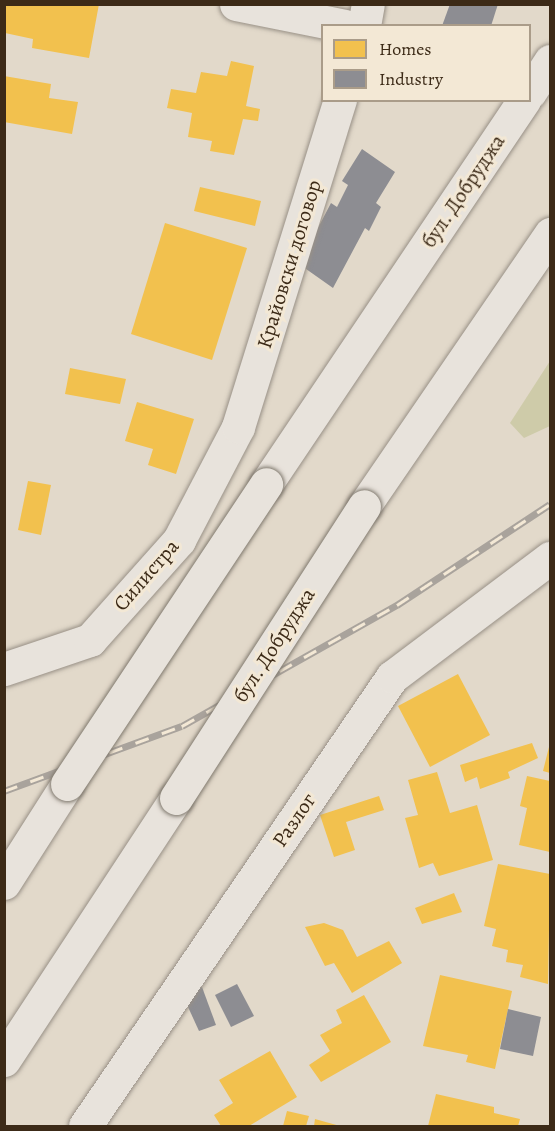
<!DOCTYPE html>
<html>
<head>
<meta charset="utf-8">
<style>
	body { margin:0 }
	#map { position:relative; width:555px; height:1131px; overflow:hidden; background:#e2d9ca; font-family:Alegreya,serif }
	div>[style] { position:absolute }
	[style*='--x'] { left:calc(var(--x)*1px); top:calc(var(--y)*1px); width:calc(var(--w)*1px); rotate:calc(var(--a)*1deg) }
	.green>* { inset:0; background:#cecba9 }
	.homes>* { inset:0; background:#f2c14e }
	.industry>* { inset:0; background:#8d8d92 }
	.roads { filter:drop-shadow(0 0 2px #989086) drop-shadow(0 0 2px #989086) }
	.minor>* { height:33px; margin:-16.5px; padding:0 16.5px; transform-origin:16.5px; border-radius:16.5px; background:#e8e3dc }
	.secondary>* { height:33px; margin:-16.5px; padding:0 16.5px; transform-origin:16.5px; border-radius:16.5px; background:#e8e3dc }
	.rail>* { height:7px; margin-top:-3.5px; transform-origin:0; background:repeating-linear-gradient(90deg,#f3e8d5 0 14px,#a9a39c 0 28px); box-sizing:border-box; border-block:2px solid #a9a39c }
	.bridges { filter:drop-shadow(0 0 2px #80796e) drop-shadow(0 0 2px #80796e) }
	.secondary-bridge>* { height:33px; margin:-16.5px; padding:0 16.5px; transform-origin:16.5px; border-radius:16.5px; background:#e8e3dc }
	span { translate:-50% -50%; white-space:nowrap; text-align:center; line-height:1.15; -webkit-text-stroke:6px #f3e8d5; paint-order:stroke }
	.street-label { font-size:21px; color:#3c2a17 }
	.frame { position:absolute; inset:0; border:6px solid #3c2a17; pointer-events:none }
	.legend { position:absolute; left:321px; top:24px; width:210px; height:78px; box-sizing:border-box; background:#f3e8d5; border:2px solid #aa9c89; margin:0; padding:8px 10px; list-style:none; font-size:18px; color:#3c2a17 }
	.legend li { display:flex; align-items:center; gap:12px; height:30px }
	.legend b { width:30px; border:2px solid #aa9c89 }
</style>
</head>
<body>
<div id="map">
	<div class="green">
		<i style="clip-path:polygon(550px 361px,550px 426px,524px 438px,510px 423px)"></i>
	</div>
	<div class="homes">
		<i style="clip-path:polygon(6px 4px,99px 4px,89px 58px,32px 48px,33px 39px,5px 33px)"></i>
		<i style="clip-path:polygon(231px 61px,254px 66px,246px 106px,260px 109px,258px 121px,243px 119px,234px 155px,210px 151px,212px 141px,188px 137px,192px 113px,167px 108px,171px 89px,196px 93px,201px 72px,227px 76px)"></i>
		<i style="clip-path:polygon(4px 76px,51px 84px,49px 98px,78px 102px,72px 134px,4px 122px)"></i>
		<i style="clip-path:polygon(200px 187px,261px 201px,255px 226px,194px 211px)"></i>
		<i style="clip-path:polygon(165px 223px,247px 248px,212px 360px,131px 334px)"></i>
		<i style="clip-path:polygon(70px 368px,126px 379px,120px 404px,65px 394px)"></i>
		<i style="clip-path:polygon(137px 402px,194px 419px,176px 474px,148px 465px,153px 449px,125px 441px)"></i>
		<i style="clip-path:polygon(28px 481px,51px 485px,41px 535px,18px 530px)"></i>
		<i style="clip-path:polygon(458px 674px,490px 735px,430px 767px,398px 706px)"></i>
		<i style="clip-path:polygon(532px 743px,538px 758px,508px 772px,510px 778px,480px 789px,477px 777px,465px 782px,460px 765px)"></i>
		<i style="clip-path:polygon(550px 743px,550px 773px,543px 771px)"></i>
		<i style="clip-path:polygon(437px 772px,450px 813px,477px 805px,493px 860px,439px 876px,433px 863px,419px 868px,405px 818px,418px 815px,408px 780px)"></i>
		<i style="clip-path:polygon(527px 776px,550px 781px,550px 852px,519px 845px,527px 808px,520px 806px)"></i>
		<i style="clip-path:polygon(379px 796px,384px 810px,346px 822px,355px 850px,334px 857px,320px 815px)"></i>
		<i style="clip-path:polygon(498px 864px,550px 874px,548px 984px,520px 977px,523px 965px,506px 962px,508px 950px,492px 946px,496px 929px,484px 926px)"></i>
		<i style="clip-path:polygon(454px 893px,462px 912px,422px 924px,415px 908px)"></i>
		<i style="clip-path:polygon(324px 923px,343px 930px,357px 957px,389px 941px,402px 963px,352px 993px,334px 963px,325px 966px,305px 927px)"></i>
		<i style="clip-path:polygon(440px 975px,512px 991px,495px 1069px,466px 1062px,468px 1055px,423px 1046px)"></i>
		<i style="clip-path:polygon(364px 995px,391px 1042px,321px 1082px,309px 1065px,330px 1051px,320px 1035px,342px 1023px,336px 1010px)"></i>
		<i style="clip-path:polygon(270px 1051px,297px 1097px,249px 1126px,221px 1126px,214px 1115px,233px 1103px,219px 1080px)"></i>
		<i style="clip-path:polygon(436px 1094px,494px 1107px,494px 1113px,520px 1119px,518px 1126px,428px 1126px)"></i>
		<i style="clip-path:polygon(287px 1111px,309px 1116px,306px 1126px,283px 1126px)"></i>
		<i style="clip-path:polygon(315px 1119px,340px 1126px,314px 1126px)"></i>
	</div>
	<div class="industry">
		<i style="clip-path:polygon(450px 4px,498px 4px,491px 26px,442px 26px)"></i>
		<i style="clip-path:polygon(362px 149px,395px 172px,376px 203px,381px 207px,369px 231px,365px 228px,333px 288px,299px 264px,331px 203px,337px 207px,348px 185px,342px 181px)"></i>
		<i style="clip-path:polygon(237px 984px,254px 1016px,231px 1027px,215px 995px)"></i>
		<i style="clip-path:polygon(202px 987px,216px 1025px,199px 1031px,183px 996px)"></i>
		<i style="clip-path:polygon(508px 1009px,541px 1017px,533px 1056px,500px 1049px)"></i>
	</div>
	<div class="roads">
		<div class="minor">
			<i style="--x:236;--y:4;--w:111;--a:11.4"></i>
			<i style="--x:364;--y:26;--w:22;--a:-80"></i>
			<i style="--x:4;--y:669;--w:91;--a:-18.6"></i>
			<i style="--x:90;--y:640;--w:134;--a:-48.3"></i>
			<i style="--x:179;--y:540;--w:127;--a:-62.4"></i>
			<i style="--x:238;--y:427;--w:343;--a:-72.7"></i>
			<i style="--x:85;--y:1126;--w:544;--a:-55.64"></i>
			<i style="--x:392;--y:677;--w:198;--a:-37"></i>
		</div>
		<div class="secondary">
			<i style="--x:530;--y:92;--w:37;--a:-57"></i>
			<i style="--x:266;--y:484;--w:463;--a:-56.1"></i>
			<i style="--x:364;--y:506;--w:330;--a:-55.6"></i>
			<i style="--x:4;--y:883;--w:117;--a:-57.5"></i>
			<i style="--x:4;--y:1060;--w:313;--a:-56.7"></i>
		</div>
	</div>
	<div class="rail">
		<i style="--x:4;--y:791;--w:189;--a:-20.1"></i>
		<i style="--x:182;--y:726;--w:247;--a:-29.4"></i>
		<i style="--x:397;--y:605;--w:183;--a:-33.4"></i>
	</div>
	<div class="bridges">
		<div class="secondary-bridge">
			<i style="--x:67;--y:784;--w:360;--a:-56.4"></i>
			<i style="--x:176;--y:798;--w:347;--a:-57.2"></i>
		</div>
	</div>
	<div class="street-label">
		<span style="left:463px;top:191px;rotate:-56deg">бул. Добруджа</span>
		<span style="left:289px;top:264px;rotate:-73deg">Крайовски договор</span>
		<span style="left:146px;top:575px;rotate:-49deg">Силистра</span>
		<span style="left:274px;top:645px;rotate:-57deg">бул. Добруджа</span>
		<span style="left:294px;top:820px;rotate:-56deg">Разлог</span>
	</div>
	<div class="frame"></div>
	<ul class="legend">
	<li><b style="height:16px;background:#f2c14e"></b>Homes</li>
	<li><b style="height:16px;background:#8d8d92"></b>Industry</li>
	</ul>
</div>
</body>
</html>
